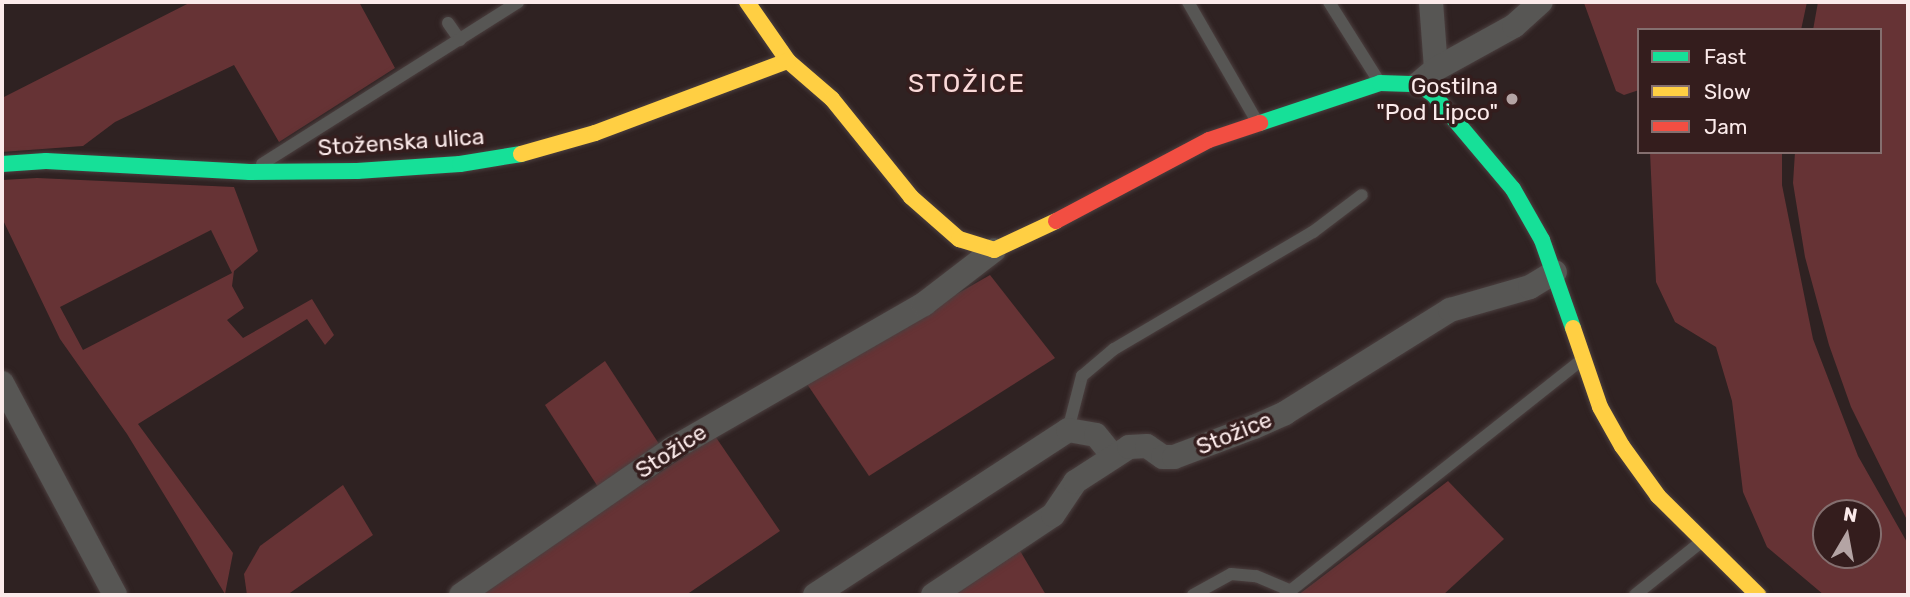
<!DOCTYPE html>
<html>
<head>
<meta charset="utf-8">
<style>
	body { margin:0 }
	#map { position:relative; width:1910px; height:597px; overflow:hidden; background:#2f2222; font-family:Rubik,sans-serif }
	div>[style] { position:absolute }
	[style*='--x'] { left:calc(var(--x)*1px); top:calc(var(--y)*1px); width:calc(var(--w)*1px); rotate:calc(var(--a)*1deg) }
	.green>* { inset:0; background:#663335 }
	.roads { filter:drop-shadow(0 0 2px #4b3f3f) drop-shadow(0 0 2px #4b3f3f) }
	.lane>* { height:12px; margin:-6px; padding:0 6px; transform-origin:6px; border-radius:6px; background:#575654 }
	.street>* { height:24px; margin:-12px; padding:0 12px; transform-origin:12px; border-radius:12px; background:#575654 }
	.fast>* { height:16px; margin:-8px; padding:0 8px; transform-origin:8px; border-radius:8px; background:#16e098 }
	.slow>* { height:16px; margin:-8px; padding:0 8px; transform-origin:8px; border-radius:8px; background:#ffcf43 }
	.jam>* { height:16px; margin:-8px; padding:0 8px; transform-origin:8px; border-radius:8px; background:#f24e42 }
	.dots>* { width:19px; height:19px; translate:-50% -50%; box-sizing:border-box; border:4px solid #341d1d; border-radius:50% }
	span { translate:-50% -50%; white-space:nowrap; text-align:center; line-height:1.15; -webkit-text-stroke:7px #341d1d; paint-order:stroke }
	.poi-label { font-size:23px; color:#fbeaea }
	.right { translate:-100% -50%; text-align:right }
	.street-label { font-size:23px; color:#fbeaea }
	.quarter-label { font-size:26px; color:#fad9d8; letter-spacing:2px }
	.frame { position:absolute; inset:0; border:4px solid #fbeaea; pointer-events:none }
	.legend { position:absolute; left:1637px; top:28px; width:245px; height:126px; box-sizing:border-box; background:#341d1d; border:2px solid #846f6f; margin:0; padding:9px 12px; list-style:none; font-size:21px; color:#fbeaea }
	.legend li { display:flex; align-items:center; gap:14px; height:35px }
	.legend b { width:35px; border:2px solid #846f6f }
	.north { position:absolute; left:1812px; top:499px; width:70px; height:70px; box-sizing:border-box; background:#341d1d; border:2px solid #846f6f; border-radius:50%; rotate:10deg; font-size:19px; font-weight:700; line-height:28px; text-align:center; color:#fbeaea }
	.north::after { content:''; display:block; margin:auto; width:24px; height:32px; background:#b4a4a4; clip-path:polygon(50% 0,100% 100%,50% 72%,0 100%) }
</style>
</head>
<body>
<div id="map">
	<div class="green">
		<i style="clip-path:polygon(191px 2px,359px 2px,395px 68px,279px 142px,234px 65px,115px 122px,83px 146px,2px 152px,2px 98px)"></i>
		<i style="clip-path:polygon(1807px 2px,1801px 30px,1639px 30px,1639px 90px,1624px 95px,1616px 91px,1584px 3px)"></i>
		<i style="clip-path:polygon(1818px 2px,1908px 2px,1908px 522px,1851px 407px,1829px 345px,1805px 257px,1793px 183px,1795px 152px,1880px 152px,1880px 30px,1813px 30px)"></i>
		<i style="clip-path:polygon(evenodd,1650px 152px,1782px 152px,1782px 185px,1813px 339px,1858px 456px,1908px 544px,1908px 595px,1824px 595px,1767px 547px,1743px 492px,1732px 401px,1716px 347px,1675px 322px,1656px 282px,1650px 152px,1826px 513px,1868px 513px,1868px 555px,1826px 555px,1826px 513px)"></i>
		<i style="clip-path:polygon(evenodd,37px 178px,234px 187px,258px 251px,234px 271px,232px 286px,244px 308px,227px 320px,243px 338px,312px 299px,334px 335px,325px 345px,307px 319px,138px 424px,233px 553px,225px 594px,127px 434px,60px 339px,2px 218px,2px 180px,37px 178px,211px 230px,232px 273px,83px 350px,60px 307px,211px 230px)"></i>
		<i style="clip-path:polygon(990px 275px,1055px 358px,869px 476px,805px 381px)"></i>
		<i style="clip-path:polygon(605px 361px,661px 447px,598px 487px,545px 405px)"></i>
		<i style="clip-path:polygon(715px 436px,780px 531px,686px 595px,475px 595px)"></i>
		<i style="clip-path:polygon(1448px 481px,1504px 539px,1443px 595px,1298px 595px)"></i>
		<i style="clip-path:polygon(343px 485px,373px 535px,287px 595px,247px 595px,244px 574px,260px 546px)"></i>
		<i style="clip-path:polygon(1019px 549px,1046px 595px,950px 595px)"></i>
	</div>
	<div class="roads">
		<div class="lane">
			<i style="--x:1188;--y:2;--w:140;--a:60"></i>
			<i style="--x:1329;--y:2;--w:96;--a:57.8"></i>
			<i style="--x:448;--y:23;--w:21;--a:55"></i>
			<i style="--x:262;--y:164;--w:303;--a:-32.3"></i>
			<i style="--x:1068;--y:430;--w:56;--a:-75.5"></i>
			<i style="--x:1082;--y:376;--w:42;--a:-40.2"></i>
			<i style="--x:1114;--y:349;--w:231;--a:-30.5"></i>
			<i style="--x:1313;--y:232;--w:61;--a:-37.1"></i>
			<i style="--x:1193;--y:595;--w:43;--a:-28.9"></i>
			<i style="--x:1231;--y:574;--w:25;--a:5"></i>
			<i style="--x:1256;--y:576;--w:36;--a:23"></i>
			<i style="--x:1285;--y:595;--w:379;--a:-38.4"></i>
			<i style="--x:1635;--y:595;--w:85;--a:-38.8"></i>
		</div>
		<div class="street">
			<i style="--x:1431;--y:2;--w:67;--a:85.7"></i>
			<i style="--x:1418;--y:84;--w:23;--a:-40"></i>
			<i style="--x:1436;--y:69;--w:89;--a:-28.9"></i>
			<i style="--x:1514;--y:26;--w:36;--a:-42"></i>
			<i style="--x:2;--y:383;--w:240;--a:61.9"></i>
			<i style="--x:461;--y:595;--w:257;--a:-34.7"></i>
			<i style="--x:672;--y:449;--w:291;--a:-29.9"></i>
			<i style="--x:924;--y:304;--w:88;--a:-37.6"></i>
			<i style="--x:815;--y:595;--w:302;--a:-33.1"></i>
			<i style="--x:1068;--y:430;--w:28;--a:10"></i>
			<i style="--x:1096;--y:435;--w:28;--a:51"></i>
			<i style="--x:933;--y:595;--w:144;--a:-33.7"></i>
			<i style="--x:1053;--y:515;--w:40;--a:-56"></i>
			<i style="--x:1075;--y:482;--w:64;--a:-32.9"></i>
			<i style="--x:1129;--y:447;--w:18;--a:-3"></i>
			<i style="--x:1147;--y:446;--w:19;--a:35"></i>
			<i style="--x:1163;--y:457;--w:11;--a:0"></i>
			<i style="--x:1174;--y:457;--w:85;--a:-20.6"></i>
			<i style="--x:1254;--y:427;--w:34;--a:-24"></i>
			<i style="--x:1285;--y:413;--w:195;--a:-32"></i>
			<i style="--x:1450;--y:310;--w:83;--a:-16"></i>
			<i style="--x:1530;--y:287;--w:29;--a:-31"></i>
		</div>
		<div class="fast">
			<i style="--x:1260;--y:123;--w:126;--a:-18.4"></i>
			<i style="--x:1380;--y:83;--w:38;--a:2"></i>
			<i style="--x:1418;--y:84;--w:18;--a:34"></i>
			<i style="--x:1433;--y:94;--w:124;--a:49.9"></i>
			<i style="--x:1513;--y:189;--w:59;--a:60.4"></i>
			<i style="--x:1542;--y:240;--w:93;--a:70.6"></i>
			<i style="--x:2;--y:164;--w:44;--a:-3.9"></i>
			<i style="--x:46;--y:161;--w:204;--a:3.1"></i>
			<i style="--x:250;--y:172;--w:107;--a:-0.5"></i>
			<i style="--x:357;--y:171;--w:103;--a:-3.9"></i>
			<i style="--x:460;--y:164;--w:62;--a:-9.3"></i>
		</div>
		<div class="slow">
			<i style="--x:747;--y:2;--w:72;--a:55.2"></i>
			<i style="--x:788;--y:61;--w:58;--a:40.8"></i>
			<i style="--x:832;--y:99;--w:126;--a:51.1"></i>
			<i style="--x:911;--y:197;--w:64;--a:41.2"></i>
			<i style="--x:959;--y:239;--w:37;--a:17"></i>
			<i style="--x:994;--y:250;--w:68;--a:-25.1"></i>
			<i style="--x:521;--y:154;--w:77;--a:-15.8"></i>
			<i style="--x:595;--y:133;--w:206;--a:-20.5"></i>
			<i style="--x:1573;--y:328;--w:83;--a:71.1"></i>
			<i style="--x:1600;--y:407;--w:45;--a:60.6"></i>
			<i style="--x:1622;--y:446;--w:62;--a:54.2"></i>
			<i style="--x:1658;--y:496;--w:141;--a:44.7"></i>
		</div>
		<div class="jam">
			<i style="--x:1056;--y:221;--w:173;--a:-27.9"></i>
			<i style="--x:1209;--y:140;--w:54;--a:-18.4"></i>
		</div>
	</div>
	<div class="dots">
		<i style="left:1512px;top:99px;background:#b4a4a4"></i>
	</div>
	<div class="poi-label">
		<span class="right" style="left:1498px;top:99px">Gostilna<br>"Pod Lipco"</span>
	</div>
	<div class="street-label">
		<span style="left:401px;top:142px;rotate:-4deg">Stoženska ulica</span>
		<span style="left:1234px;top:433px;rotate:-22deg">Stožice</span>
		<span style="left:671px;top:451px;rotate:-33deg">Stožice</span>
	</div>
	<div class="quarter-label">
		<span style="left:967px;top:84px">STOŽICE</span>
	</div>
	<div class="frame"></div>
	<ul class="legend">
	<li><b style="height:9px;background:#16e098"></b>Fast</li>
	<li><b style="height:9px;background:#ffcf43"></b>Slow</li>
	<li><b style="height:9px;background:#f24e42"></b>Jam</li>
	</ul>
	<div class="north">N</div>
</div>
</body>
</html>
